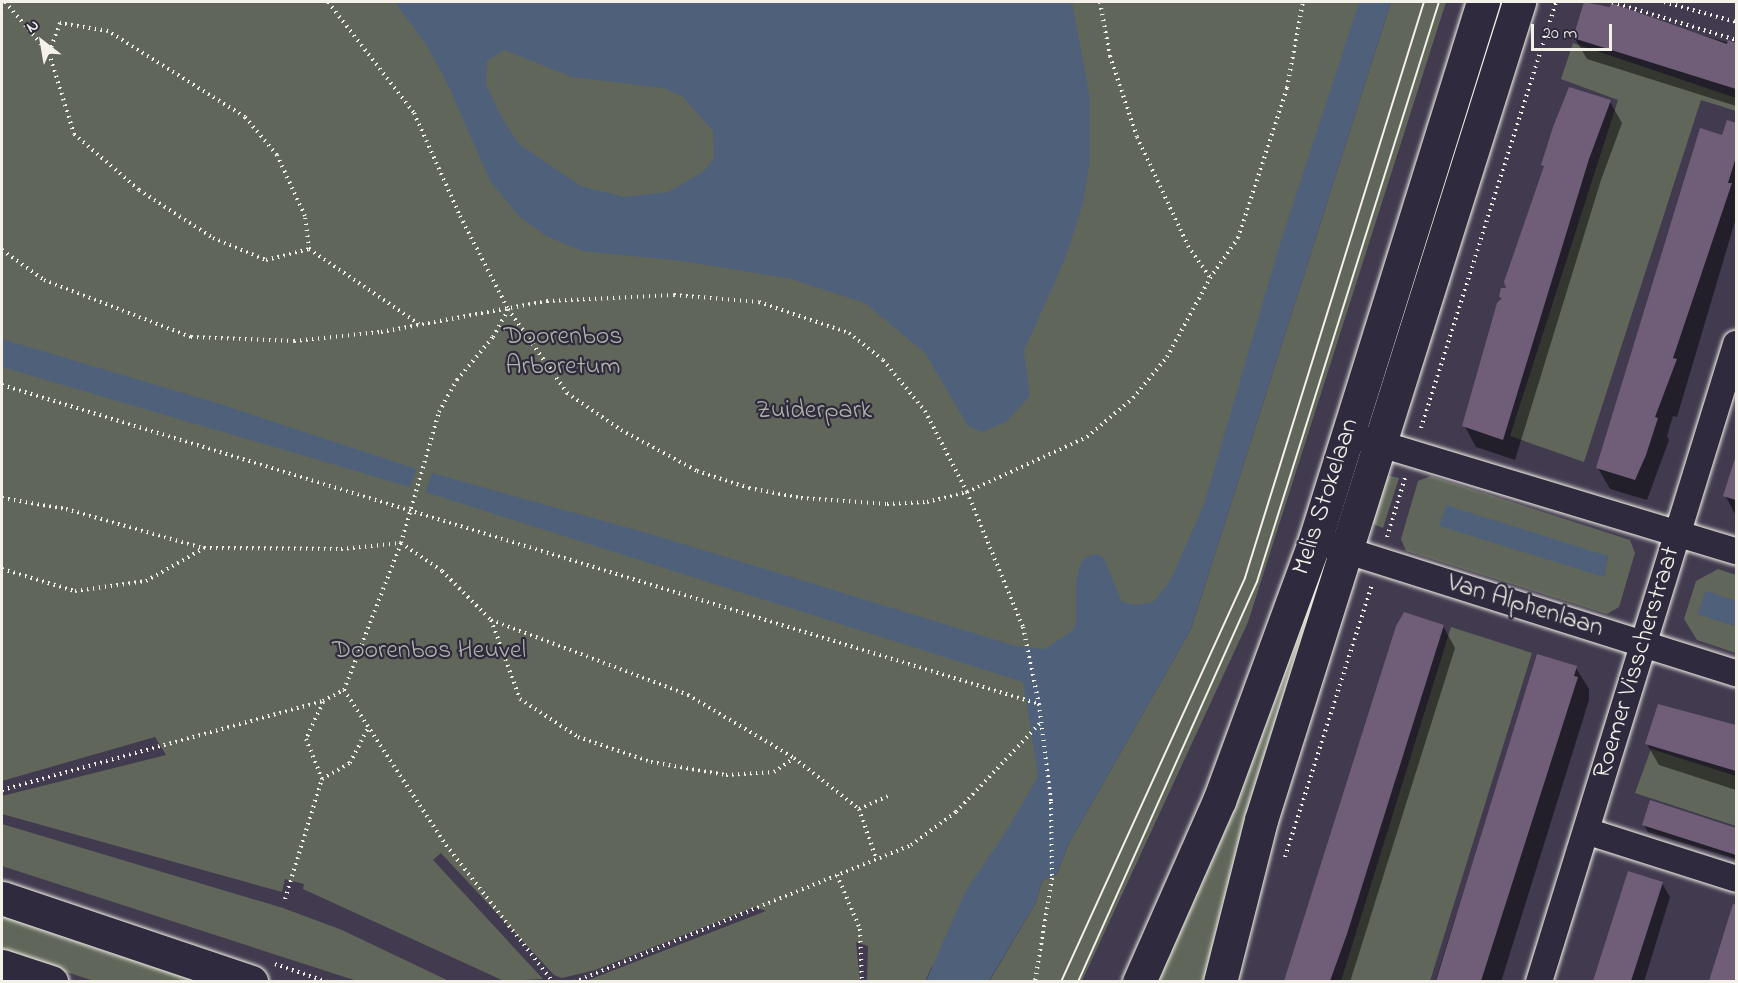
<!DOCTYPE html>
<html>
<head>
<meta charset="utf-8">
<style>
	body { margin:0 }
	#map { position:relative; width:1738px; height:983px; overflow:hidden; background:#423a4f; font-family:"Indie Flower",sans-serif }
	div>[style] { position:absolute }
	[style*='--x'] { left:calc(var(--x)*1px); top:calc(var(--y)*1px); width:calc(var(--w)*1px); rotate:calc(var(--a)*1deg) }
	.green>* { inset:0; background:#60675a }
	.water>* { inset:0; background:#4f617a }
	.shadow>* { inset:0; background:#0007 }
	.building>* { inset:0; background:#705e78 }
	.path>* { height:4px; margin-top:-2px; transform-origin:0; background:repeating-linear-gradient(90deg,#f4f1e8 0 1.5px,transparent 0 6px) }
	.roads { filter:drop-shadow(0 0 2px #f4f1e8) drop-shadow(0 0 2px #f4f1e8) }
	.street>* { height:26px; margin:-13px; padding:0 13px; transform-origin:13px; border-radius:13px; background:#2f2a3d }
	.secondary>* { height:33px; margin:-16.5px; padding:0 16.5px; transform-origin:16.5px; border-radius:16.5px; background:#2f2a3d }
	.tram>* { height:1.5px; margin:-0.75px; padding:0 0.75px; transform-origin:0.75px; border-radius:0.75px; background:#f4f1e8 }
	span { translate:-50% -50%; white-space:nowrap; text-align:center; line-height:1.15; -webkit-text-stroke:4.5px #2f2a3d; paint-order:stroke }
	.park-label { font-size:26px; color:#b1b3a8 }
	.street-label { font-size:26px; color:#f4f1e8 }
	.frame { position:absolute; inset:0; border:3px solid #f4f1e8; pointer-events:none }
	.north { position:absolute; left:12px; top:12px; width:60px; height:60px; -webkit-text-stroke:4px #2f2a3d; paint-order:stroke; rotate:329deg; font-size:16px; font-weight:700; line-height:24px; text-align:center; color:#f4f1e8 }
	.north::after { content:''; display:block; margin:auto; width:21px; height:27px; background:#f4f1e8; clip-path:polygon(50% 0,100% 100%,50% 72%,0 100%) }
	.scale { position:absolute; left:1531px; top:24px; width:81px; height:27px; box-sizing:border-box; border:3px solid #f4f1e8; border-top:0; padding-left:8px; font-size:18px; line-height:21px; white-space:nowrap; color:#f4f1e8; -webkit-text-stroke:4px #2f2a3d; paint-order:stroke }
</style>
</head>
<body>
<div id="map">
	<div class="green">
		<i style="clip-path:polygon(2px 2px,1376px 2px,1187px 591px,931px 968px,925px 982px,867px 981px,868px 946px,856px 942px,860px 981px,586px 981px,766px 911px,755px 907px,595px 970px,562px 978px,554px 975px,441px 853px,433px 860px,543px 979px,504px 981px,303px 889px,304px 884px,285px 879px,282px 892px,2px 814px,2px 796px,166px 755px,155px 737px,2px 781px)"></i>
		<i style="clip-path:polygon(1391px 2px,1446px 2px,1248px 622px,1082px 981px,989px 982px,1035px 904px,1042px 881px,1057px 874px,1068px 845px,1191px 629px)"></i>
		<i style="clip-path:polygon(1573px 43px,1736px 98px,1736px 111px,1701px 100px,1584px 462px,1510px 436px,1618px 100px,1561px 79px)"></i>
		<i style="clip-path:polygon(1384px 475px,1399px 478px,1383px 528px,1368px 522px)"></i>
		<i style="clip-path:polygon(evenodd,1431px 476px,1630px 540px,1635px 553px,1619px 607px,1607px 614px,1406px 551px,1401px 539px,1418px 481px,1431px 476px,1439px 525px,1608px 556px,1604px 576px,1603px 576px,1439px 525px)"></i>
		<i style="clip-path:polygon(1319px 565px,1335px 569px,1207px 981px,1157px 982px,1274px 702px)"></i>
		<i style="clip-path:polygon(1718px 569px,1736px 575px,1736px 601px,1706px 592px,1698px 614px,1736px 626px,1736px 653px,1697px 640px,1684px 619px,1696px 581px)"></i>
		<i style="clip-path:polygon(1451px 627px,1532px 653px,1430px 981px,1341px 981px)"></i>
		<i style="clip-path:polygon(1651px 749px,1736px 776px,1736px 826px,1635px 793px)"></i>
		<i style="clip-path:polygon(2px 824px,283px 908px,342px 930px,449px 981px,357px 981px,2px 866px)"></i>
		<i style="clip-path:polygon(2px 910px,224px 981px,94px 981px,2px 951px)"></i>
	</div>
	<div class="water">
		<i style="clip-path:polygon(evenodd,395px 2px,1072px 2px,1090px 98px,1090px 160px,1083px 203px,1065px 259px,1024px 351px,1030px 396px,1006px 422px,982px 432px,968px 426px,925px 353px,865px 303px,791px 279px,682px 261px,582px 251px,546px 236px,520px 217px,490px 181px,448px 85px,427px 46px,395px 2px,504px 50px,572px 77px,663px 88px,682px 96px,713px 131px,714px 157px,704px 171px,668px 192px,624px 197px,581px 186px,519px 144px,501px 116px,486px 84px,487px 61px,504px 50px)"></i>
		<i style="clip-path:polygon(1359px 2px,1391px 2px,1191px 629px,1068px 845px,1057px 874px,1042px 881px,1035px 904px,989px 981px,926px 981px,965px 892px,1007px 830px,1038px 776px,1023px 682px,425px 492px,432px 473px,654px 535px,1016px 646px,1045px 649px,1072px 631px,1076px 623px,1076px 582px,1080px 564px,1086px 557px,1097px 554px,1104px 558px,1122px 602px,1135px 605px,1153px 602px,1170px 581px,1204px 504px,1278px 250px)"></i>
		<i style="clip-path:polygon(2px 339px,217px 403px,417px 469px,410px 487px,2px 367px)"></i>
		<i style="clip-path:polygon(1446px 505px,1608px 556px,1604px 577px,1439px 526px)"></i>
		<i style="clip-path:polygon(1706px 591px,1736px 601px,1736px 626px,1697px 614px)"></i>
	</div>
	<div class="shadow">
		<i style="clip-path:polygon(1585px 2px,1630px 11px,1650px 20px,1736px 45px,1736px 106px,1587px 59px,1574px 37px)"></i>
		<i style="clip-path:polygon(1610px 102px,1622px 123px,1601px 180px,1515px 460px,1476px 447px,1464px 425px,1545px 169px,1543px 165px)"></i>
		<i style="clip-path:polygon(1728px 122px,1736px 125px,1736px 218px,1677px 417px,1673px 416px,1667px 436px,1669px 440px,1647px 500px,1610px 489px,1598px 468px)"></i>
		<i style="clip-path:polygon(1736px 459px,1736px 516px,1725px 495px)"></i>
		<i style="clip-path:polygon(1404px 614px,1443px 626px,1455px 648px,1350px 982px,1286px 982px)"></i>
		<i style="clip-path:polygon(1538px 656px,1576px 668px,1589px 689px,1589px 700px,1501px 982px,1435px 982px)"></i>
		<i style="clip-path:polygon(1659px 705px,1736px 729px,1736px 790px,1659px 765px,1647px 744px)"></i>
		<i style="clip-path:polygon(1651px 802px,1736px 829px,1736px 859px,1648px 832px,1644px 825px)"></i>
		<i style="clip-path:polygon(1629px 873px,1662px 883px,1670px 897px,1644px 982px,1595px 982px)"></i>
		<i style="clip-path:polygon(1734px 905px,1736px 982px,1710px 982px)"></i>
	</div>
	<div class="building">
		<i style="clip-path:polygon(1584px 2px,1610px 7px,1611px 3px,1727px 44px,1728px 40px,1736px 43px,1736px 89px,1573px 38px)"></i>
		<i style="clip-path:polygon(1569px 87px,1611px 100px,1589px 159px,1503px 440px,1462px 426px,1497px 303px,1502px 298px,1499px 297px,1501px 288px,1506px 288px,1504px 282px,1544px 166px,1541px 165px,1553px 127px)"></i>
		<i style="clip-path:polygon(1727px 120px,1736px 123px,1736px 157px,1728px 183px,1732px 183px,1673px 358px,1677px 359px,1655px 417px,1658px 418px,1646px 455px,1635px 480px,1596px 468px,1700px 128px,1722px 135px)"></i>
		<i style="clip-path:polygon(1736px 455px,1736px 500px,1723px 496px)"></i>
		<i style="clip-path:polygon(1404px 612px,1444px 625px,1347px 934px,1330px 981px,1284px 981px,1396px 626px)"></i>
		<i style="clip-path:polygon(1537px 654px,1577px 666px,1574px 676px,1578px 677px,1481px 981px,1436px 981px)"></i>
		<i style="clip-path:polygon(1658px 704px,1736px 725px,1736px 771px,1645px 744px)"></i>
		<i style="clip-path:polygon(1650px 800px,1736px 828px,1736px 855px,1642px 825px)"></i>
		<i style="clip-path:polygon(1628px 871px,1663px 882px,1631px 981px,1593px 981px)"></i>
		<i style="clip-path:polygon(1733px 904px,1736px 905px,1736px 981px,1709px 981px)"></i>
	</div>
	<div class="path">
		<i style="--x:5;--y:2;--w:67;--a:49.2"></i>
		<i style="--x:49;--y:53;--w:85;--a:72.8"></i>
		<i style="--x:74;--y:134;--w:86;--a:40.7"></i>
		<i style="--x:139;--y:190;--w:88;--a:33"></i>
		<i style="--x:213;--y:238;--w:57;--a:22.5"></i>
		<i style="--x:266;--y:260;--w:44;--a:-14.3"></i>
		<i style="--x:309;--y:249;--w:33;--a:-97"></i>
		<i style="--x:305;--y:216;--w:67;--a:-114.7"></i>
		<i style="--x:277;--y:155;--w:50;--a:-130.1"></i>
		<i style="--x:245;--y:117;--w:162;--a:-147.9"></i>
		<i style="--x:108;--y:31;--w:49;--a:-170.5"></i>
		<i style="--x:60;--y:23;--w:32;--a:110"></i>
		<i style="--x:328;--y:2;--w:140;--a:52.2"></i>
		<i style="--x:414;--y:113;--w:113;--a:65.9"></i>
		<i style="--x:460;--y:216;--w:105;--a:62.7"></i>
		<i style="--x:508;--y:309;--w:103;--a:54.9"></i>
		<i style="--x:567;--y:393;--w:65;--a:34.4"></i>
		<i style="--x:621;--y:430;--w:86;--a:28.3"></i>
		<i style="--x:697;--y:471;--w:55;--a:18.1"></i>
		<i style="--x:749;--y:488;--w:53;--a:10.9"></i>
		<i style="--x:801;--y:498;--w:86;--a:4"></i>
		<i style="--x:887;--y:504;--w:40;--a:-2.9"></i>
		<i style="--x:927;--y:502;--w:41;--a:-14"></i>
		<i style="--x:967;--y:492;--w:132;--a:-24.6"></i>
		<i style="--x:1087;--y:437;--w:60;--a:-40.3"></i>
		<i style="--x:1133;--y:398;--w:53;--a:-50.3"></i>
		<i style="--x:1167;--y:357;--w:90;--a:-61.4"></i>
		<i style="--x:1210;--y:278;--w:49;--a:-55"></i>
		<i style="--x:1238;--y:238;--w:158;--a:-71.9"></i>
		<i style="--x:1287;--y:88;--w:87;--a:-79.5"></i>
		<i style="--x:1100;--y:2;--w:55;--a:79.5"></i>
		<i style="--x:1110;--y:56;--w:85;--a:71.6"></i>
		<i style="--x:1137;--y:137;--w:120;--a:64.9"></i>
		<i style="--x:1188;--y:246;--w:39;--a:55"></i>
		<i style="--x:1612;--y:2;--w:130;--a:17"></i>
		<i style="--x:1664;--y:2;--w:75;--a:15.5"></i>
		<i style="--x:309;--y:249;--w:133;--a:34.3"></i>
		<i style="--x:2;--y:250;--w:52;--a:35.5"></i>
		<i style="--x:44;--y:280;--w:158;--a:21.2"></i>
		<i style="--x:191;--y:337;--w:103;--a:2.2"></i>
		<i style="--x:294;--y:341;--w:87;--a:-5.9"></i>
		<i style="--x:381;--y:332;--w:169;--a:-10.6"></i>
		<i style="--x:547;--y:301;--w:127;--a:-2.7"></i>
		<i style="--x:674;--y:295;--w:85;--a:4.7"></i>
		<i style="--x:759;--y:302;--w:95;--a:19"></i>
		<i style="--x:849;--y:333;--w:43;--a:38.5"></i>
		<i style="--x:883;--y:360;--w:66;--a:50.5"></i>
		<i style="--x:925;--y:411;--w:91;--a:62.6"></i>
		<i style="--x:967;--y:492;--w:146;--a:67.5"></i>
		<i style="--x:1023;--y:627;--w:79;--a:78.3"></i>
		<i style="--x:1039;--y:704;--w:99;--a:83"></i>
		<i style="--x:1051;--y:802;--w:76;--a:89.2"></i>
		<i style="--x:1052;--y:878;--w:105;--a:99.3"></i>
		<i style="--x:2;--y:385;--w:1085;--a:17.1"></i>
		<i style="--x:1421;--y:428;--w:447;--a:-72.4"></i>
		<i style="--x:2;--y:498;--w:65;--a:9.8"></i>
		<i style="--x:66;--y:509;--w:142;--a:15.9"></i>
		<i style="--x:1387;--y:537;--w:62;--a:-73"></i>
		<i style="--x:2;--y:569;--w:76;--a:16.8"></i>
		<i style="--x:75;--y:591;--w:72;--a:-8"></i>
		<i style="--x:146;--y:581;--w:67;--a:-29.6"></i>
		<i style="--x:204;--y:548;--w:137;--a:0.4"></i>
		<i style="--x:341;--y:549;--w:60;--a:-5.7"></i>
		<i style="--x:401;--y:543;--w:50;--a:34.3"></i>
		<i style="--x:442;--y:571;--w:69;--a:45"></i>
		<i style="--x:491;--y:620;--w:211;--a:20.8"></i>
		<i style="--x:688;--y:695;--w:123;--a:30.7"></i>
		<i style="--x:794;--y:758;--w:83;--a:38.1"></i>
		<i style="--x:859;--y:809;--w:52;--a:70.9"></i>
		<i style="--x:491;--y:620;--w:84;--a:69.8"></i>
		<i style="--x:520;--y:699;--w:69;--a:33.2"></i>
		<i style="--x:578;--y:737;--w:77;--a:18.9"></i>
		<i style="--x:651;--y:762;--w:76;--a:9.8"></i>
		<i style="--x:726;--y:775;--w:48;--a:-3.6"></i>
		<i style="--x:774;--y:772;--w:24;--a:-35"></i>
		<i style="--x:344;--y:690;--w:158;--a:-68.8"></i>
		<i style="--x:401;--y:543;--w:136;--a:-73.8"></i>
		<i style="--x:439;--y:412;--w:37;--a:-61"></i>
		<i style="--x:457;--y:380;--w:56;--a:-50.1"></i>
		<i style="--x:493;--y:337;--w:31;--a:-61"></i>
		<i style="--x:323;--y:702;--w:41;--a:114.7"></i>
		<i style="--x:306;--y:739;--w:43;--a:68.2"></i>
		<i style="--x:322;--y:779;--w:32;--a:-30"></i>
		<i style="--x:350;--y:763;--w:42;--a:-62.8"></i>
		<i style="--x:2;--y:790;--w:333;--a:-15.5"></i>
		<i style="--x:323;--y:701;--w:24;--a:-28"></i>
		<i style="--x:344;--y:690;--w:186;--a:56.7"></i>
		<i style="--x:446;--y:845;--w:174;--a:52"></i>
		<i style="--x:859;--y:809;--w:35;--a:-24"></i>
		<i style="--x:1285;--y:857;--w:287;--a:-72.3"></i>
		<i style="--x:837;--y:875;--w:59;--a:66.9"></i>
		<i style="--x:860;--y:929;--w:53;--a:87.8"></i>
		<i style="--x:285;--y:899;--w:126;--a:-72.9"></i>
		<i style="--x:275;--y:964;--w:56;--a:18.8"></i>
		<i style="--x:574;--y:982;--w:364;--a:-22.1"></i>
		<i style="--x:911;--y:845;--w:56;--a:-36.3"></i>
		<i style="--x:956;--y:812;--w:124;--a:-46.6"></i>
	</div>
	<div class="roads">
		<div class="street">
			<i style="--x:1364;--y:439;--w:388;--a:16.8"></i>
			<i style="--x:1329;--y:545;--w:427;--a:17.5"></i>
			<i style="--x:1586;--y:831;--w:157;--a:17.7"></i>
			<i style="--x:1539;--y:982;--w:668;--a:-72.84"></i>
		</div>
		<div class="secondary">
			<i style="--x:2;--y:898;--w:263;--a:18.6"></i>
			<i style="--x:2;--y:966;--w:52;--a:18.1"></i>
			<i style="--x:1139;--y:982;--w:198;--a:-66.2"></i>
			<i style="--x:1219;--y:801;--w:278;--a:-69.8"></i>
			<i style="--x:1315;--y:540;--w:564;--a:-72.66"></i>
			<i style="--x:1220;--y:982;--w:167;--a:-75.8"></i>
			<i style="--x:1261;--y:820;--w:858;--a:-72.49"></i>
		</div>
	</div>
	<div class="tram">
		<i style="--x:1061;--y:982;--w:444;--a:-65.5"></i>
		<i style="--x:1245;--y:578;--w:603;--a:-72.74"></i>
		<i style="--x:1078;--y:982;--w:438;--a:-65.9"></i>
		<i style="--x:1257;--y:582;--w:608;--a:-72.58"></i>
	</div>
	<div class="park-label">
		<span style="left:563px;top:353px">Doorenbos<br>Arboretum</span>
		<span style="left:814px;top:412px">Zuiderpark</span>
		<span style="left:429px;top:652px">Doorenbos Heuvel</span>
	</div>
	<div class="street-label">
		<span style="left:1327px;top:497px;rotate:-72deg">Melis Stokelaan</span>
		<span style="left:1525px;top:607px;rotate:17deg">Van Alphenlaan</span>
		<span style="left:1638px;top:663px;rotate:-73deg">Roemer Visscherstraat</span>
	</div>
	<div class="frame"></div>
	<div class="north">N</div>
	<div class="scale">20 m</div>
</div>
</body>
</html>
